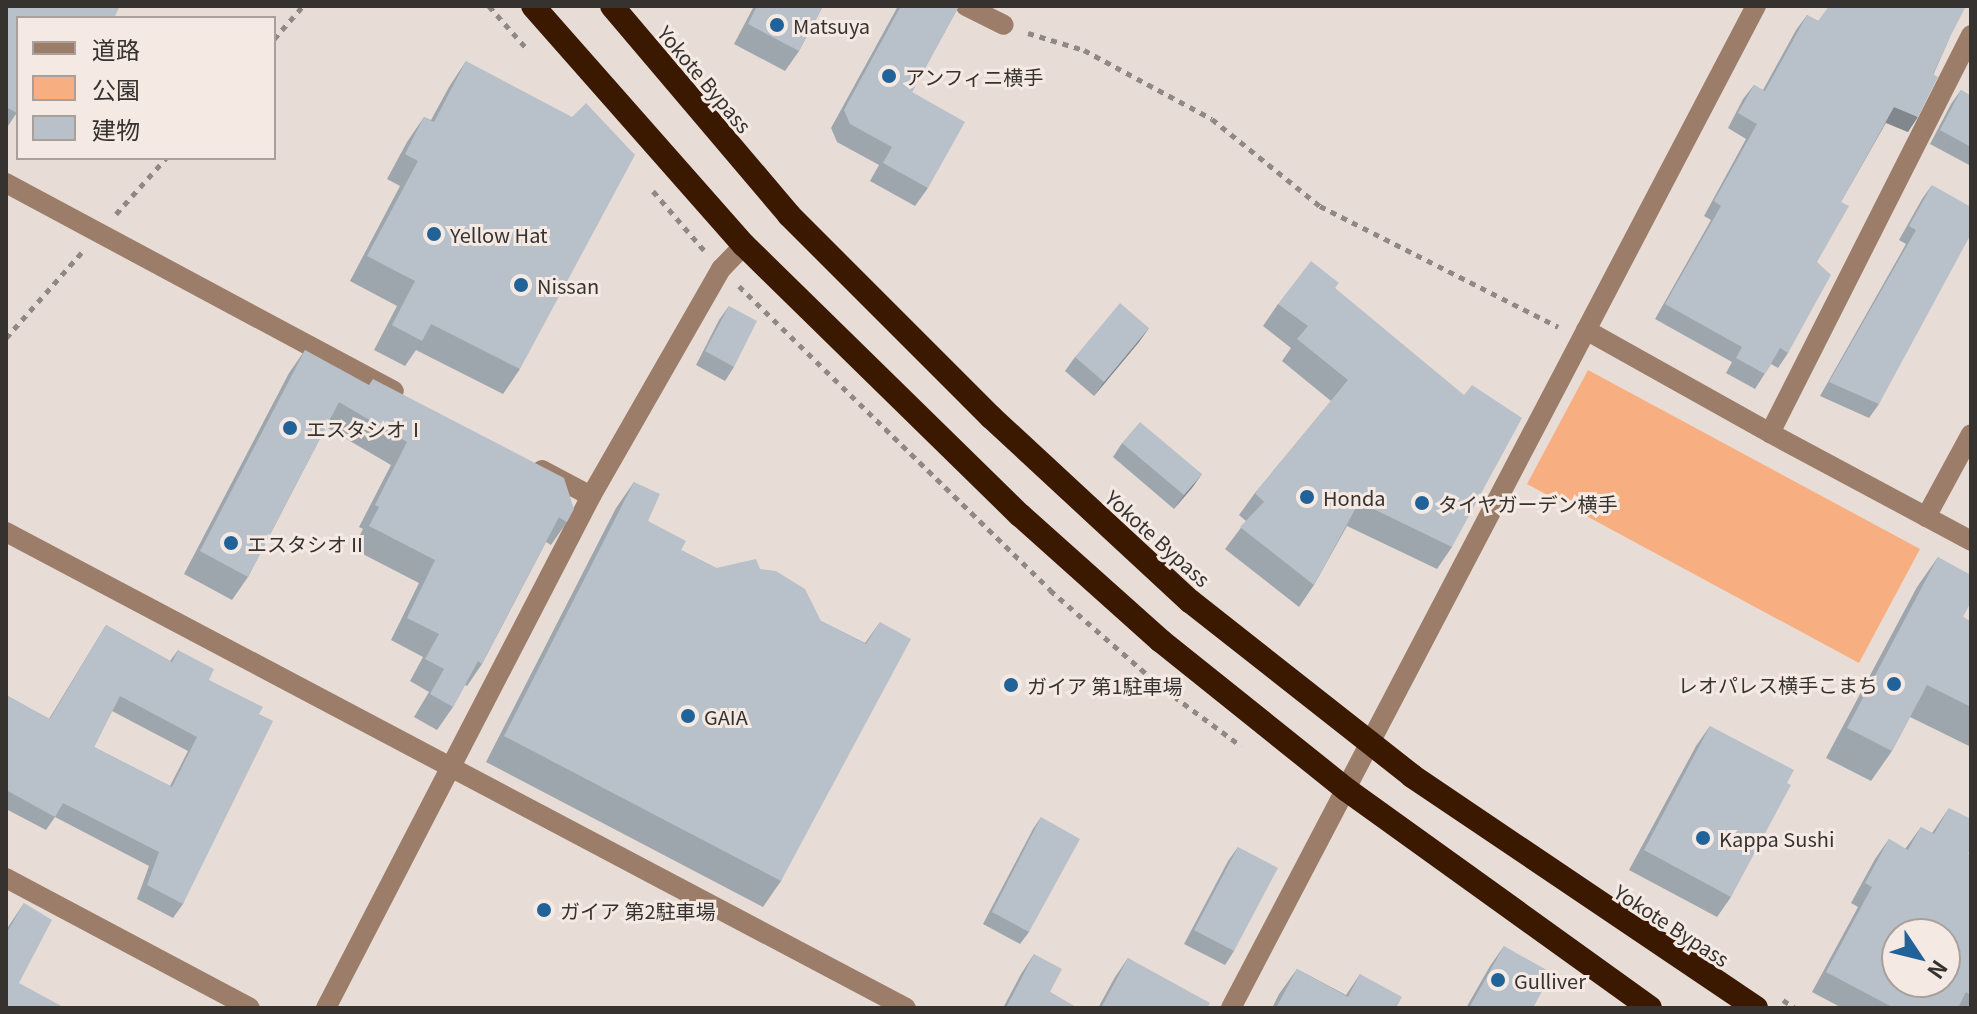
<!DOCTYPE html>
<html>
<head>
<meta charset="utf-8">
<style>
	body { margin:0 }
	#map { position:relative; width:1977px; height:1014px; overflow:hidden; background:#e8ddd6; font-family:Georgia,"Noto Sans JP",serif }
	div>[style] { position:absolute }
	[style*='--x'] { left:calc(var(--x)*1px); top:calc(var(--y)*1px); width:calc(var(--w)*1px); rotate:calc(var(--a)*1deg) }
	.green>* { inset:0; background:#f7af81 }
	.path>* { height:5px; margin-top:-2.5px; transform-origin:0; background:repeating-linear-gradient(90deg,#908883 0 6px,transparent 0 12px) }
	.minor>* { height:20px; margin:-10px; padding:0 10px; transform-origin:10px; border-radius:10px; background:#9c7d69 }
	.highway>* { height:24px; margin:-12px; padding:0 12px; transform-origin:12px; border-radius:12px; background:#3b1901 }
	.wall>* { inset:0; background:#9ea6ad }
	.shaded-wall>* { inset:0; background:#81878d }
	.building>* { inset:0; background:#b8c1c9 }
	.dots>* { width:22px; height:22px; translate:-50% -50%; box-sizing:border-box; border:4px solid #f5eae3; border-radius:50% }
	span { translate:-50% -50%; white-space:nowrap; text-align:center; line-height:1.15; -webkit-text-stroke:6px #f5eae3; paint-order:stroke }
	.poi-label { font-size:20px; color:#36322f }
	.left { translate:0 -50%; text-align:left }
	.right { translate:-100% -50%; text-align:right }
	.street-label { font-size:20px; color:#36322f }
	.frame { position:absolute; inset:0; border:8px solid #36322f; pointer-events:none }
	.legend { position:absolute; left:16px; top:16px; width:260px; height:144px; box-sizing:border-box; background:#f5eae3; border:2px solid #a9a09b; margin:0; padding:10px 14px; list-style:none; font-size:24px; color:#36322f }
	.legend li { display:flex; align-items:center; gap:16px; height:40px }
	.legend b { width:40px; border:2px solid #a9a09b }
	.north { position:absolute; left:1881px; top:918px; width:80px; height:80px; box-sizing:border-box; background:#f5eae3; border:2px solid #a9a09b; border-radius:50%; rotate:125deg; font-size:22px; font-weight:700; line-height:32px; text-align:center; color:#36322f }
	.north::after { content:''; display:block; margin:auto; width:28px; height:36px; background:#216298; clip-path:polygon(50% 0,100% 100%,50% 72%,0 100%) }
</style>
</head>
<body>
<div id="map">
	<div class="green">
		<i style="clip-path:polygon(1588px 370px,1920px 549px,1859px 663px,1527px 484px)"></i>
	</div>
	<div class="path">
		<i style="--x:489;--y:6;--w:57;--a:48.5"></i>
		<i style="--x:1028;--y:33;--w:59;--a:16.9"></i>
		<i style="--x:1084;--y:50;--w:145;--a:28.3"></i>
		<i style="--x:1212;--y:119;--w:139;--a:38.9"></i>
		<i style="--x:1320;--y:206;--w:267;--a:26.9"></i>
		<i style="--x:274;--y:39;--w:44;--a:-48.7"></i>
		<i style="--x:653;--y:191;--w:78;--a:49.2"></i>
		<i style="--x:116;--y:214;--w:75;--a:-48.2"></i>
		<i style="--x:739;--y:286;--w:435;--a:44.3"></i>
		<i style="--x:1050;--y:590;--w:151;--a:41"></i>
		<i style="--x:1164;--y:689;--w:96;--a:36.5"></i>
		<i style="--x:6;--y:338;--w:115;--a:-48.5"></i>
		<i style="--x:1783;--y:1000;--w:14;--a:34"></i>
	</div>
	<div class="minor">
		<i style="--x:966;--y:6;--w:42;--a:26.6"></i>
		<i style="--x:6;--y:183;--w:440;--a:28.2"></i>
		<i style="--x:1586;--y:330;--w:211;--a:29.2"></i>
		<i style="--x:1770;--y:433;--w:446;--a:-63.2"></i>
		<i style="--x:1770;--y:433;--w:228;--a:28.2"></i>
		<i style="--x:542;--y:470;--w:55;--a:28"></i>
		<i style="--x:1926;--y:517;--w:94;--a:-61.5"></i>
		<i style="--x:6;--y:532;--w:1018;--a:27.87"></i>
		<i style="--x:6;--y:878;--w:276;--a:28"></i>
		<i style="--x:326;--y:1008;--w:577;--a:-62.63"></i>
		<i style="--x:591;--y:496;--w:262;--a:-60.2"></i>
		<i style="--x:721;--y:269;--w:33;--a:-46"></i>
		<i style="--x:1231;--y:1008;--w:1131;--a:-62.35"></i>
	</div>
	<div class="highway">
		<i style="--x:533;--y:6;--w:319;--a:48.6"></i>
		<i style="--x:744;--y:245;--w:386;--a:44.4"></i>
		<i style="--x:1020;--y:515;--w:189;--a:41.8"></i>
		<i style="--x:1161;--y:641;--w:238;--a:38.7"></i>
		<i style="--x:1347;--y:790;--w:373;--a:35.7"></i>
		<i style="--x:612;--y:6;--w:274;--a:49.7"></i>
		<i style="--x:789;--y:215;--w:286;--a:45"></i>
		<i style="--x:991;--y:417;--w:271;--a:42.8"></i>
		<i style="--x:1190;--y:601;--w:283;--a:38.2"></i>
		<i style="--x:1412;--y:776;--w:415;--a:34"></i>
	</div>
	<div class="wall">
		<i style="clip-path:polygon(6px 6px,18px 18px,18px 111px,6px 129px)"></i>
		<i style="clip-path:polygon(754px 6px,823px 6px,799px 51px,785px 71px,734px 44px)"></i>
		<i style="clip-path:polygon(898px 6px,959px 6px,912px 92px,928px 188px,915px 206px,870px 181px,879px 165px,837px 142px,831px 128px)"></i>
		<i style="clip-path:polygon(1807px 15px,1818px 21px,1950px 37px,1908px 132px,1886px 123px,1841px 202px,1817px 262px,1788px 353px,1778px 368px,1771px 364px,1755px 389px,1726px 373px,1732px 362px,1655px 319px,1711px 220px,1704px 216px,1746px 139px,1728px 128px,1743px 99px,1754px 85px,1763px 90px,1796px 30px)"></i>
		<i style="clip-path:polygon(466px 61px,520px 369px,503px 394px,416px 350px,405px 366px,374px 350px,397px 306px,350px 281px,400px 186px,387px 179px,407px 142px,424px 117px,431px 120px,449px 87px)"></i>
		<i style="clip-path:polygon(1961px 90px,1971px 96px,1971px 166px,1930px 144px,1951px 104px)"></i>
		<i style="clip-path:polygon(1932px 185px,1879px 404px,1869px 418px,1820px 396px,1906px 244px,1899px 240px,1922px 199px)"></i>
		<i style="clip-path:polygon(1335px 288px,1452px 547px,1437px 569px,1347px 526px,1314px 585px,1299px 607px,1225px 549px,1246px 521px,1239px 515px,1255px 493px,1331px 401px,1282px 361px,1291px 348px,1263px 326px,1278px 304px)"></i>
		<i style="clip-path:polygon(729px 306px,734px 367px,725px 381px,696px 365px,719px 320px)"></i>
		<i style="clip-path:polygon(1149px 328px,1139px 342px,1094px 396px,1065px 371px,1075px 357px)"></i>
		<i style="clip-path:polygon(305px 350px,567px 522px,551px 545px,546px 542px,482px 664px,467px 686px,465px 685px,453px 707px,437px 730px,414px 717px,429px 692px,410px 681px,423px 657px,391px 640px,419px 583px,353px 549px,363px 529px,359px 527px,391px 465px,326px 427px,248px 577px,232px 600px,184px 574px,289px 373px)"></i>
		<i style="clip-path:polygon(1122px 443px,1202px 474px,1174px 509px,1113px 457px)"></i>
		<i style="clip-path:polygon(634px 482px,648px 521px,681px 550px,716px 568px,760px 569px,821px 621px,865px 643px,880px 622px,781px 881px,763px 907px,486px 762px,616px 508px)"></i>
		<i style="clip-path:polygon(1938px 557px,1963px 617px,1971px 622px,1971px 743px,1969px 746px,1910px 717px,1892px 751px,1871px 781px,1826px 758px,1917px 587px)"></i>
		<i style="clip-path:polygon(evenodd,106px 625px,170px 661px,178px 650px,209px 680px,259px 714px,183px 904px,173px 918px,137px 899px,149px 866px,55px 817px,46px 830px,6px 809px,6px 695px,49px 719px,106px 625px,112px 711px,188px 751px,170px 786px,94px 747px,112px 711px)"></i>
		<i style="clip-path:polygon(1710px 726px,1731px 897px,1717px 917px,1629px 870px,1696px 746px)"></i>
		<i style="clip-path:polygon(1949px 808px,1969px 837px,1968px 854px,1971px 856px,1971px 1008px,1842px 1008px,1812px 992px,1858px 907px,1851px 903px,1875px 859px,1889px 839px,1905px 849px,1921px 827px,1932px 833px)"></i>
		<i style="clip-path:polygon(1041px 817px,1029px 932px,1020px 944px,983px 924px,1033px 829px)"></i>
		<i style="clip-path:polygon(1238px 847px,1234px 951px,1225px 965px,1184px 944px,1228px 861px)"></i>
		<i style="clip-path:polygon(24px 903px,19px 983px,6px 1008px,6px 930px)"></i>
		<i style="clip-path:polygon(1504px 946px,1533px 1008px,1466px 1008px,1490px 966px)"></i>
		<i style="clip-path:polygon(1034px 954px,1050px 992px,1077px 1008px,1003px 1008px,1021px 974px)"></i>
		<i style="clip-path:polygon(1128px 958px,1207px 1008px,1098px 1008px,1115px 977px)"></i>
		<i style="clip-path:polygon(1297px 969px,1346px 995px,1360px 974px,1396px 1008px,1272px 1008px,1279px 994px)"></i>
	</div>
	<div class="shaded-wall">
		<i style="clip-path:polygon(1894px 107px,1918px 117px,1908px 132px,1884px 122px)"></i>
		<i style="clip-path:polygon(1149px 328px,1139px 342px,1094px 396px,1104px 382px)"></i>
		<i style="clip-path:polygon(1202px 474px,1192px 488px,1174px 509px,1184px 495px)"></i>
	</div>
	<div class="building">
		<i style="clip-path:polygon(6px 6px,120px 6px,114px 18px,18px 18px,18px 111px,17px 113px,6px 107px)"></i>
		<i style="clip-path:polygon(757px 6px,823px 6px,799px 51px,748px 24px)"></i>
		<i style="clip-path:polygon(901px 6px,959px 6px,912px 92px,965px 122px,928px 188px,883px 163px,892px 147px,850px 124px,844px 110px)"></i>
		<i style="clip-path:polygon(1829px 6px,1966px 6px,1950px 37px,1933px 74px,1938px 77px,1918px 117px,1894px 107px,1841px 202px,1849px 206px,1817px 262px,1831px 275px,1788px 353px,1780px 348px,1765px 374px,1736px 358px,1742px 347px,1665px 304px,1721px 206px,1714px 201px,1757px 124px,1738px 113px,1754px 85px,1765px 91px,1807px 15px,1818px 21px)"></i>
		<i style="clip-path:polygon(466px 61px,572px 117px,586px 103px,635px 155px,520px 369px,431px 324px,422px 341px,392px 325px,415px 281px,367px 256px,418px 161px,405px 154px,424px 117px,434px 122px)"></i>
		<i style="clip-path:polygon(1961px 90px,1971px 96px,1971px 147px,1940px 130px)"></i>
		<i style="clip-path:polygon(1932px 185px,1971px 207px,1971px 234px,1879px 404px,1829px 382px,1916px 230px,1909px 226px)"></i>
		<i style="clip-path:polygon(1311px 261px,1339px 283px,1335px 288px,1464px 395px,1472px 385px,1522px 418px,1452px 547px,1359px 502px,1314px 585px,1240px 527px,1264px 502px,1255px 493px,1348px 380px,1297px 339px,1308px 326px,1278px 304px)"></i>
		<i style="clip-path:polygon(1120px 303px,1149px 328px,1104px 382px,1075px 357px)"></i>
		<i style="clip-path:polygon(729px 306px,757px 321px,734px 367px,705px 351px)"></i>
		<i style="clip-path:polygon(305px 350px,369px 385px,373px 379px,564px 478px,574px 509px,567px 522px,559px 517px,482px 664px,478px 661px,453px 707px,430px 694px,444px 669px,425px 659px,439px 634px,407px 618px,435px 560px,369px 526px,379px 507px,375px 505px,407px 442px,339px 402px,248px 577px,200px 551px)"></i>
		<i style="clip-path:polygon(1140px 422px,1202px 474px,1184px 495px,1122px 443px)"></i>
		<i style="clip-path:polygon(634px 482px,660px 494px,648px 521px,686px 541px,681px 550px,716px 568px,756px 559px,760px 569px,776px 571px,805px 589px,821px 621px,866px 644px,880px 622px,911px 639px,781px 881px,504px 736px)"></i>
		<i style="clip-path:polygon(1938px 557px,1971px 575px,1971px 602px,1963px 617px,1971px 622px,1971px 707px,1927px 685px,1892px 751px,1847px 728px)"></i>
		<i style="clip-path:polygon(evenodd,106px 625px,172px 662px,178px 650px,214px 669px,209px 680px,263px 707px,259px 714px,273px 721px,183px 904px,147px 885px,159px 852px,63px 803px,55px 817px,6px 790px,6px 695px,50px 719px,106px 625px,120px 696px,197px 737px,172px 787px,94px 747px,120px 696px)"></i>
		<i style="clip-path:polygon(1710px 726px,1794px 770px,1787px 783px,1791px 785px,1731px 897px,1644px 850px)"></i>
		<i style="clip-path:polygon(evenodd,1949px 808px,1971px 819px,1971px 830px,1969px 837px,1971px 839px,1971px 849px,1968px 854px,1971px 856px,1971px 995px,1966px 992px,1958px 1008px,1894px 1008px,1826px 972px,1872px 887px,1865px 883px,1889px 839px,1908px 850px,1921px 827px,1934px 834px,1949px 808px,1897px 934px,1945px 934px,1945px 982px,1897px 982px,1897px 934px)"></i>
		<i style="clip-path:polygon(1041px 817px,1080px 839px,1029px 932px,992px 912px)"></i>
		<i style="clip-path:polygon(1238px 847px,1278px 868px,1234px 951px,1194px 930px)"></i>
		<i style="clip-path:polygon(24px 903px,52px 920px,19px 983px,65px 1008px,6px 1008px,6px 934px)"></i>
		<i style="clip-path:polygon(1504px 946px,1552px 973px,1533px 1008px,1469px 1008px)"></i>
		<i style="clip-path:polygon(1034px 954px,1062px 969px,1050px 992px,1077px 1008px,1006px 1008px)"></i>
		<i style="clip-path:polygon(1128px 958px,1210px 1003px,1207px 1008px,1101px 1008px)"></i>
		<i style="clip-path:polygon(1297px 969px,1348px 997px,1360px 974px,1402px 997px,1396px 1008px,1276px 1008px)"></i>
	</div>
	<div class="dots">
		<i style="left:777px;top:25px;background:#216298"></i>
		<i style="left:889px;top:76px;background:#216298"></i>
		<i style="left:434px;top:234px;background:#216298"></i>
		<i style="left:521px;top:285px;background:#216298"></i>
		<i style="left:290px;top:428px;background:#216298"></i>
		<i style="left:1307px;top:497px;background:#216298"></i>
		<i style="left:1422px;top:503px;background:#216298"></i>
		<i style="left:231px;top:543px;background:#216298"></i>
		<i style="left:1894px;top:684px;background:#216298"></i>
		<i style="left:1011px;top:685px;background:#216298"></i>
		<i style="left:688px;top:716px;background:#216298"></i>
		<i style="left:1703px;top:838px;background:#216298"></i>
		<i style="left:544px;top:910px;background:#216298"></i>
		<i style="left:1498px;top:980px;background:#216298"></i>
	</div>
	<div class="poi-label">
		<span class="left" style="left:793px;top:25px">Matsuya</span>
		<span class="left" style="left:905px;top:76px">アンフィニ横手</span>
		<span class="left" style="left:450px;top:234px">Yellow Hat</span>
		<span class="left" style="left:537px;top:285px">Nissan</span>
		<span class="left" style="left:306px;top:428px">エスタシオⅠ</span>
		<span class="left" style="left:1323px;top:497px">Honda</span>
		<span class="left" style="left:1438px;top:503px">タイヤガーデン横手</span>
		<span class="left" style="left:247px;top:543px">エスタシオⅡ</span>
		<span class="right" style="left:1878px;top:684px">レオパレス横手こまち</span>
		<span class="left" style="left:1027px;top:685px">ガイア 第1駐車場</span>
		<span class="left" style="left:704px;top:716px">GAIA</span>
		<span class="left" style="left:1719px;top:838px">Kappa Sushi</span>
		<span class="left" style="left:560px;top:910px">ガイア 第2駐車場</span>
		<span class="left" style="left:1514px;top:980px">Gulliver</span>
	</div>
	<div class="street-label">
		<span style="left:705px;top:79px;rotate:50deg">Yokote Bypass</span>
		<span style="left:1158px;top:538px;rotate:42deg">Yokote Bypass</span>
		<span style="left:1672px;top:925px;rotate:33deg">Yokote Bypass</span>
	</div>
	<div class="frame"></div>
	<ul class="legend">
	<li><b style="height:10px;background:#9c7d69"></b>道路</li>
	<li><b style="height:22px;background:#f7af81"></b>公園</li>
	<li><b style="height:22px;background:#b8c1c9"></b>建物</li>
	</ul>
	<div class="north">N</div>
</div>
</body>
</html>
